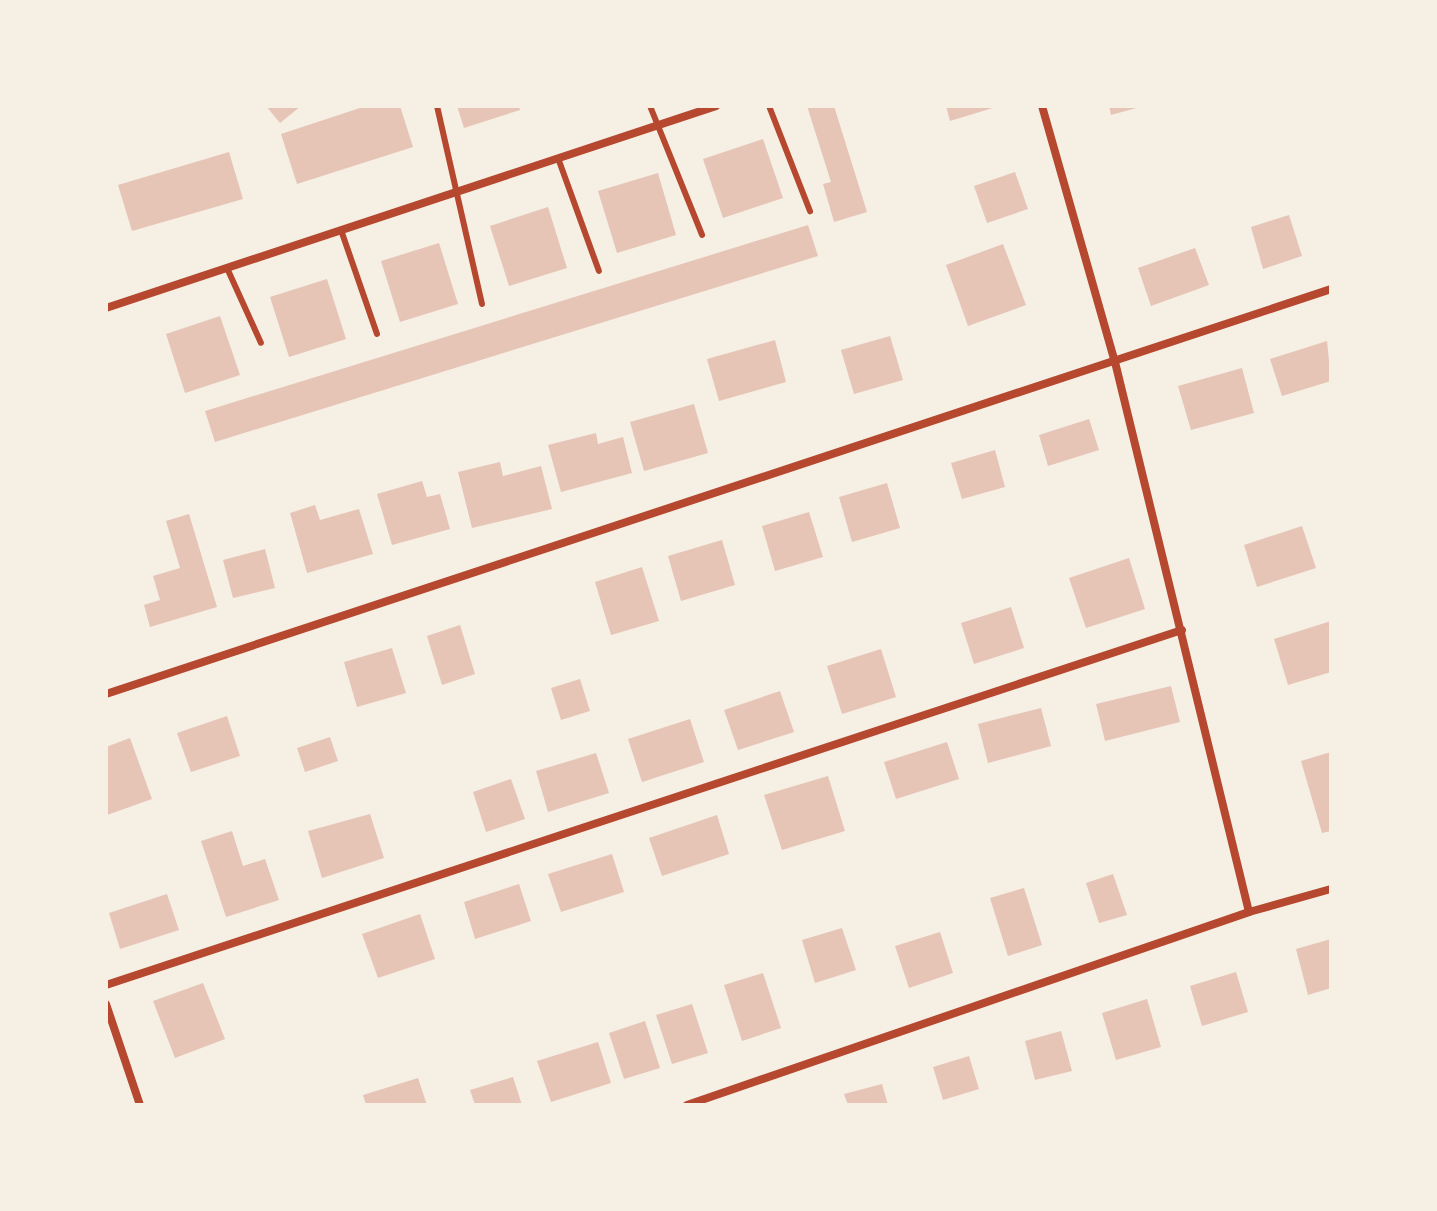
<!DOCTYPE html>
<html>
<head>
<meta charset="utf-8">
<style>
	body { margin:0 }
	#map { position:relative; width:1437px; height:1211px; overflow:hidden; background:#f6efe4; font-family:"Source Sans 3",sans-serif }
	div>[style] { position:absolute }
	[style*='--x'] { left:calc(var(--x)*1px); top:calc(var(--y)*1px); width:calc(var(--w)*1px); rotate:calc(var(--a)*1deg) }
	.building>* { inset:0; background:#e6c5b7 }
	.service>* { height:6px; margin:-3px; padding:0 3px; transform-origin:3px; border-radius:3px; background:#b5482f }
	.minor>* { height:8px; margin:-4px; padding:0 4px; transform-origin:4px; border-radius:4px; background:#b5482f }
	span { translate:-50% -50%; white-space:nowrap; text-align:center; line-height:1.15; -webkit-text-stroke:6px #f6efe4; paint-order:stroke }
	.frame { position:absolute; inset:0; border:108px solid #f6efe4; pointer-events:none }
</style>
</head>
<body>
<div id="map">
	<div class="building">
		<i style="clip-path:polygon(266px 106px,301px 106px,280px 123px)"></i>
		<i style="clip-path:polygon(366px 106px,400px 106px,413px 147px,297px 184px,281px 134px)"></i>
		<i style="clip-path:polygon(457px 106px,519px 106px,520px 110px,464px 128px)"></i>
		<i style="clip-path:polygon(807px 106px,834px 106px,867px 212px,834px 222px,823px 184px,831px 182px)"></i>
		<i style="clip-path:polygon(946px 106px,996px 106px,996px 107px,950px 121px)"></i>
		<i style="clip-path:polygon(1109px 106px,1140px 106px,1140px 107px,1111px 115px)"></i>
		<i style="clip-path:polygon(763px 139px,783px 198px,723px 218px,703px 159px)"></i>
		<i style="clip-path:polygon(229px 152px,243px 199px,132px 231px,118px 185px)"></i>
		<i style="clip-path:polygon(1015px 172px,1028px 209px,987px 223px,974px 186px)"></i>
		<i style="clip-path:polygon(658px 173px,676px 235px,617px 253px,598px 191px)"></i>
		<i style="clip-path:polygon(548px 207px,567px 268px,509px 286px,490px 226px)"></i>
		<i style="clip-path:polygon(1289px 215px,1302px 256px,1263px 269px,1251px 227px)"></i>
		<i style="clip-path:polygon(808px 225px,818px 256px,215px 442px,205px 411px)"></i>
		<i style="clip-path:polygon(439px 243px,458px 304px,400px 322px,381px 261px)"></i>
		<i style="clip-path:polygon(1003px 244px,1026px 305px,968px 326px,946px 265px)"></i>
		<i style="clip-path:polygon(1195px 248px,1209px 285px,1151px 306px,1138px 268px)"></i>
		<i style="clip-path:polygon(327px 279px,346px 339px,289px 357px,270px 297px)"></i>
		<i style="clip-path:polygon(220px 316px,240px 375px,185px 393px,166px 334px)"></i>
		<i style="clip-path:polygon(890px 336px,903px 380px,854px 394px,841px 350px)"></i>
		<i style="clip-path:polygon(775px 340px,786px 382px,719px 401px,707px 359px)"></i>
		<i style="clip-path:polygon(1327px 341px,1331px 381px,1282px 396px,1270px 359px)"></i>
		<i style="clip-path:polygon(1242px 368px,1254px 413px,1191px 430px,1178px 386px)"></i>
		<i style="clip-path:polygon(694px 404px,708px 453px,644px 471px,630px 422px)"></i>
		<i style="clip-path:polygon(1089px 419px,1099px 450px,1048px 466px,1039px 435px)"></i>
		<i style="clip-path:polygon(596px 433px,598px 444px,623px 437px,632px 473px,561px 492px,548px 445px)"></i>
		<i style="clip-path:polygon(995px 450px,1005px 487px,962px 499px,951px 463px)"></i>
		<i style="clip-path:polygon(500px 462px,503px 476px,541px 466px,552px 509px,472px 528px,458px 472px)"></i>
		<i style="clip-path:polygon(422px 481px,427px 497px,440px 494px,450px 529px,392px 545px,377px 494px)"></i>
		<i style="clip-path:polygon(887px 483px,900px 528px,852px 542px,839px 497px)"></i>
		<i style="clip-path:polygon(315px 505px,320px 520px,359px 509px,373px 554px,307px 573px,290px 513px)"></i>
		<i style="clip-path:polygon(809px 512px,823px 557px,775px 571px,762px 526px)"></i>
		<i style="clip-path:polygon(189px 514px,217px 607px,150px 627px,144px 605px,160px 600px,153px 576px,180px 568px,166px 521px)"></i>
		<i style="clip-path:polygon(1302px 526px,1316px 568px,1257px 587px,1244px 545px)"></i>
		<i style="clip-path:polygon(722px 540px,735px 585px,681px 601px,668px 556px)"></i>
		<i style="clip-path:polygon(265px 549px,275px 588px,233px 598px,223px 560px)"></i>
		<i style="clip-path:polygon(1129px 558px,1145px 609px,1086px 628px,1069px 578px)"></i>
		<i style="clip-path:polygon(642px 567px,659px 621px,611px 635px,595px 582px)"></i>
		<i style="clip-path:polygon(1011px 607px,1024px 648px,974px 664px,961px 623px)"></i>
		<i style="clip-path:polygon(1331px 621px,1331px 672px,1288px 685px,1274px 639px)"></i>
		<i style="clip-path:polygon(460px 625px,475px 674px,442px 685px,427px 636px)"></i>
		<i style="clip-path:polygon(392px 648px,406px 693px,357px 707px,344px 662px)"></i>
		<i style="clip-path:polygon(881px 649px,896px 697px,842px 714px,827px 666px)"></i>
		<i style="clip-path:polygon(580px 679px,590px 711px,561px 720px,551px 688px)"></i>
		<i style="clip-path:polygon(1171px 686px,1180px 722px,1105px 741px,1096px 704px)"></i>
		<i style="clip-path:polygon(780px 691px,794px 732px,738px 750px,724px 710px)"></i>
		<i style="clip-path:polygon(1041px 708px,1051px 746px,988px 763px,978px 724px)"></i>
		<i style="clip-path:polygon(227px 716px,240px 756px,191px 772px,177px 733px)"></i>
		<i style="clip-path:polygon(690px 719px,704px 762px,642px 782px,628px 739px)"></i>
		<i style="clip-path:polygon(330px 737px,338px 761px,305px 772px,297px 748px)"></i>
		<i style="clip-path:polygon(130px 738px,152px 799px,107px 815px,106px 747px)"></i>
		<i style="clip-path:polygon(947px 742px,959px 779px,896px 799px,884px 762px)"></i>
		<i style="clip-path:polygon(1331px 752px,1331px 831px,1322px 833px,1301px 761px)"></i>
		<i style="clip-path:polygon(596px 753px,609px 793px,548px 812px,536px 771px)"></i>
		<i style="clip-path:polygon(828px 776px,845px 831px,782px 850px,764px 795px)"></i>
		<i style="clip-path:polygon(511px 779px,525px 819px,486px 832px,473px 792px)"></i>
		<i style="clip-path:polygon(370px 814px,384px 858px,322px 878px,308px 831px)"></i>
		<i style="clip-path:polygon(717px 815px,729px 854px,662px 876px,649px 838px)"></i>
		<i style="clip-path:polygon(232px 831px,243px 866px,265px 859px,279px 900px,226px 917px,201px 841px)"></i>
		<i style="clip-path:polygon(612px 854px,624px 892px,561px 912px,548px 874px)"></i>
		<i style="clip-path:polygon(1113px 874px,1127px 915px,1099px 923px,1086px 883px)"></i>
		<i style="clip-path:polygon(519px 884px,531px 921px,475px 939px,464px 902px)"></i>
		<i style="clip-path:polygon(1024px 888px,1042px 945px,1008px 956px,990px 898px)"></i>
		<i style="clip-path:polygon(167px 894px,179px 930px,120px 949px,109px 913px)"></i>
		<i style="clip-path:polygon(420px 914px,435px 959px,378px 978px,362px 934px)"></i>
		<i style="clip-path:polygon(842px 928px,856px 970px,815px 983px,802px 940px)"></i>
		<i style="clip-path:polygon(940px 932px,953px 973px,909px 988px,895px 946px)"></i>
		<i style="clip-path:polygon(1331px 939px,1331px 988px,1308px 995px,1296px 949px)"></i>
		<i style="clip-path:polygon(1236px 972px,1248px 1012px,1202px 1026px,1190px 986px)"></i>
		<i style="clip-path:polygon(763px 973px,781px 1028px,742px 1041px,724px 985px)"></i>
		<i style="clip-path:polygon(203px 983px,225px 1039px,175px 1058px,153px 1001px)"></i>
		<i style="clip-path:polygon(1147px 999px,1161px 1047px,1116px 1060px,1102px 1013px)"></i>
		<i style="clip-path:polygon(692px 1004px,708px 1053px,672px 1064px,656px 1015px)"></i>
		<i style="clip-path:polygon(645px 1021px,660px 1068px,624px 1079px,609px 1033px)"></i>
		<i style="clip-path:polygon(1061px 1031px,1072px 1071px,1035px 1080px,1025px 1041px)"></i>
		<i style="clip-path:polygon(598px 1042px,611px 1083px,551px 1102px,537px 1061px)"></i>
		<i style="clip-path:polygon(969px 1056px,979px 1089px,943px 1100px,933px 1067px)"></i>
		<i style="clip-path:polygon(513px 1077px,522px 1105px,475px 1105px,470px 1090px)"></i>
		<i style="clip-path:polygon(418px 1078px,427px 1105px,366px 1105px,363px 1095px)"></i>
		<i style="clip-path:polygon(882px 1084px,888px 1105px,848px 1105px,844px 1094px)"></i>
	</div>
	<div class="service">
		<i style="--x:437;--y:106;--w:203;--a:77.2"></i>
		<i style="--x:650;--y:106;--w:139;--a:68"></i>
		<i style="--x:769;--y:106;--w:113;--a:68.7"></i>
		<i style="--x:558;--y:158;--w:120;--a:70.1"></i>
		<i style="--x:341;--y:230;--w:110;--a:70.9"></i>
		<i style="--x:227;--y:268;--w:82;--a:65.6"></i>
	</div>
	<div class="minor">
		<i style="--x:1042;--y:106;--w:266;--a:74.1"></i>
		<i style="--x:1115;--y:362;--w:566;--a:76.31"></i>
		<i style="--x:106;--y:308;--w:643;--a:-18.32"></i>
		<i style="--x:106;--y:694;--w:1290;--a:-18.29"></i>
		<i style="--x:106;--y:985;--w:1133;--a:-18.26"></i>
		<i style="--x:106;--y:1004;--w:107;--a:71.4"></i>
		<i style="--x:687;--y:1105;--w:594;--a:-18.95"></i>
		<i style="--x:1249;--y:912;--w:85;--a:-15.7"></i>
	</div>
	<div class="frame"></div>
</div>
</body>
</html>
